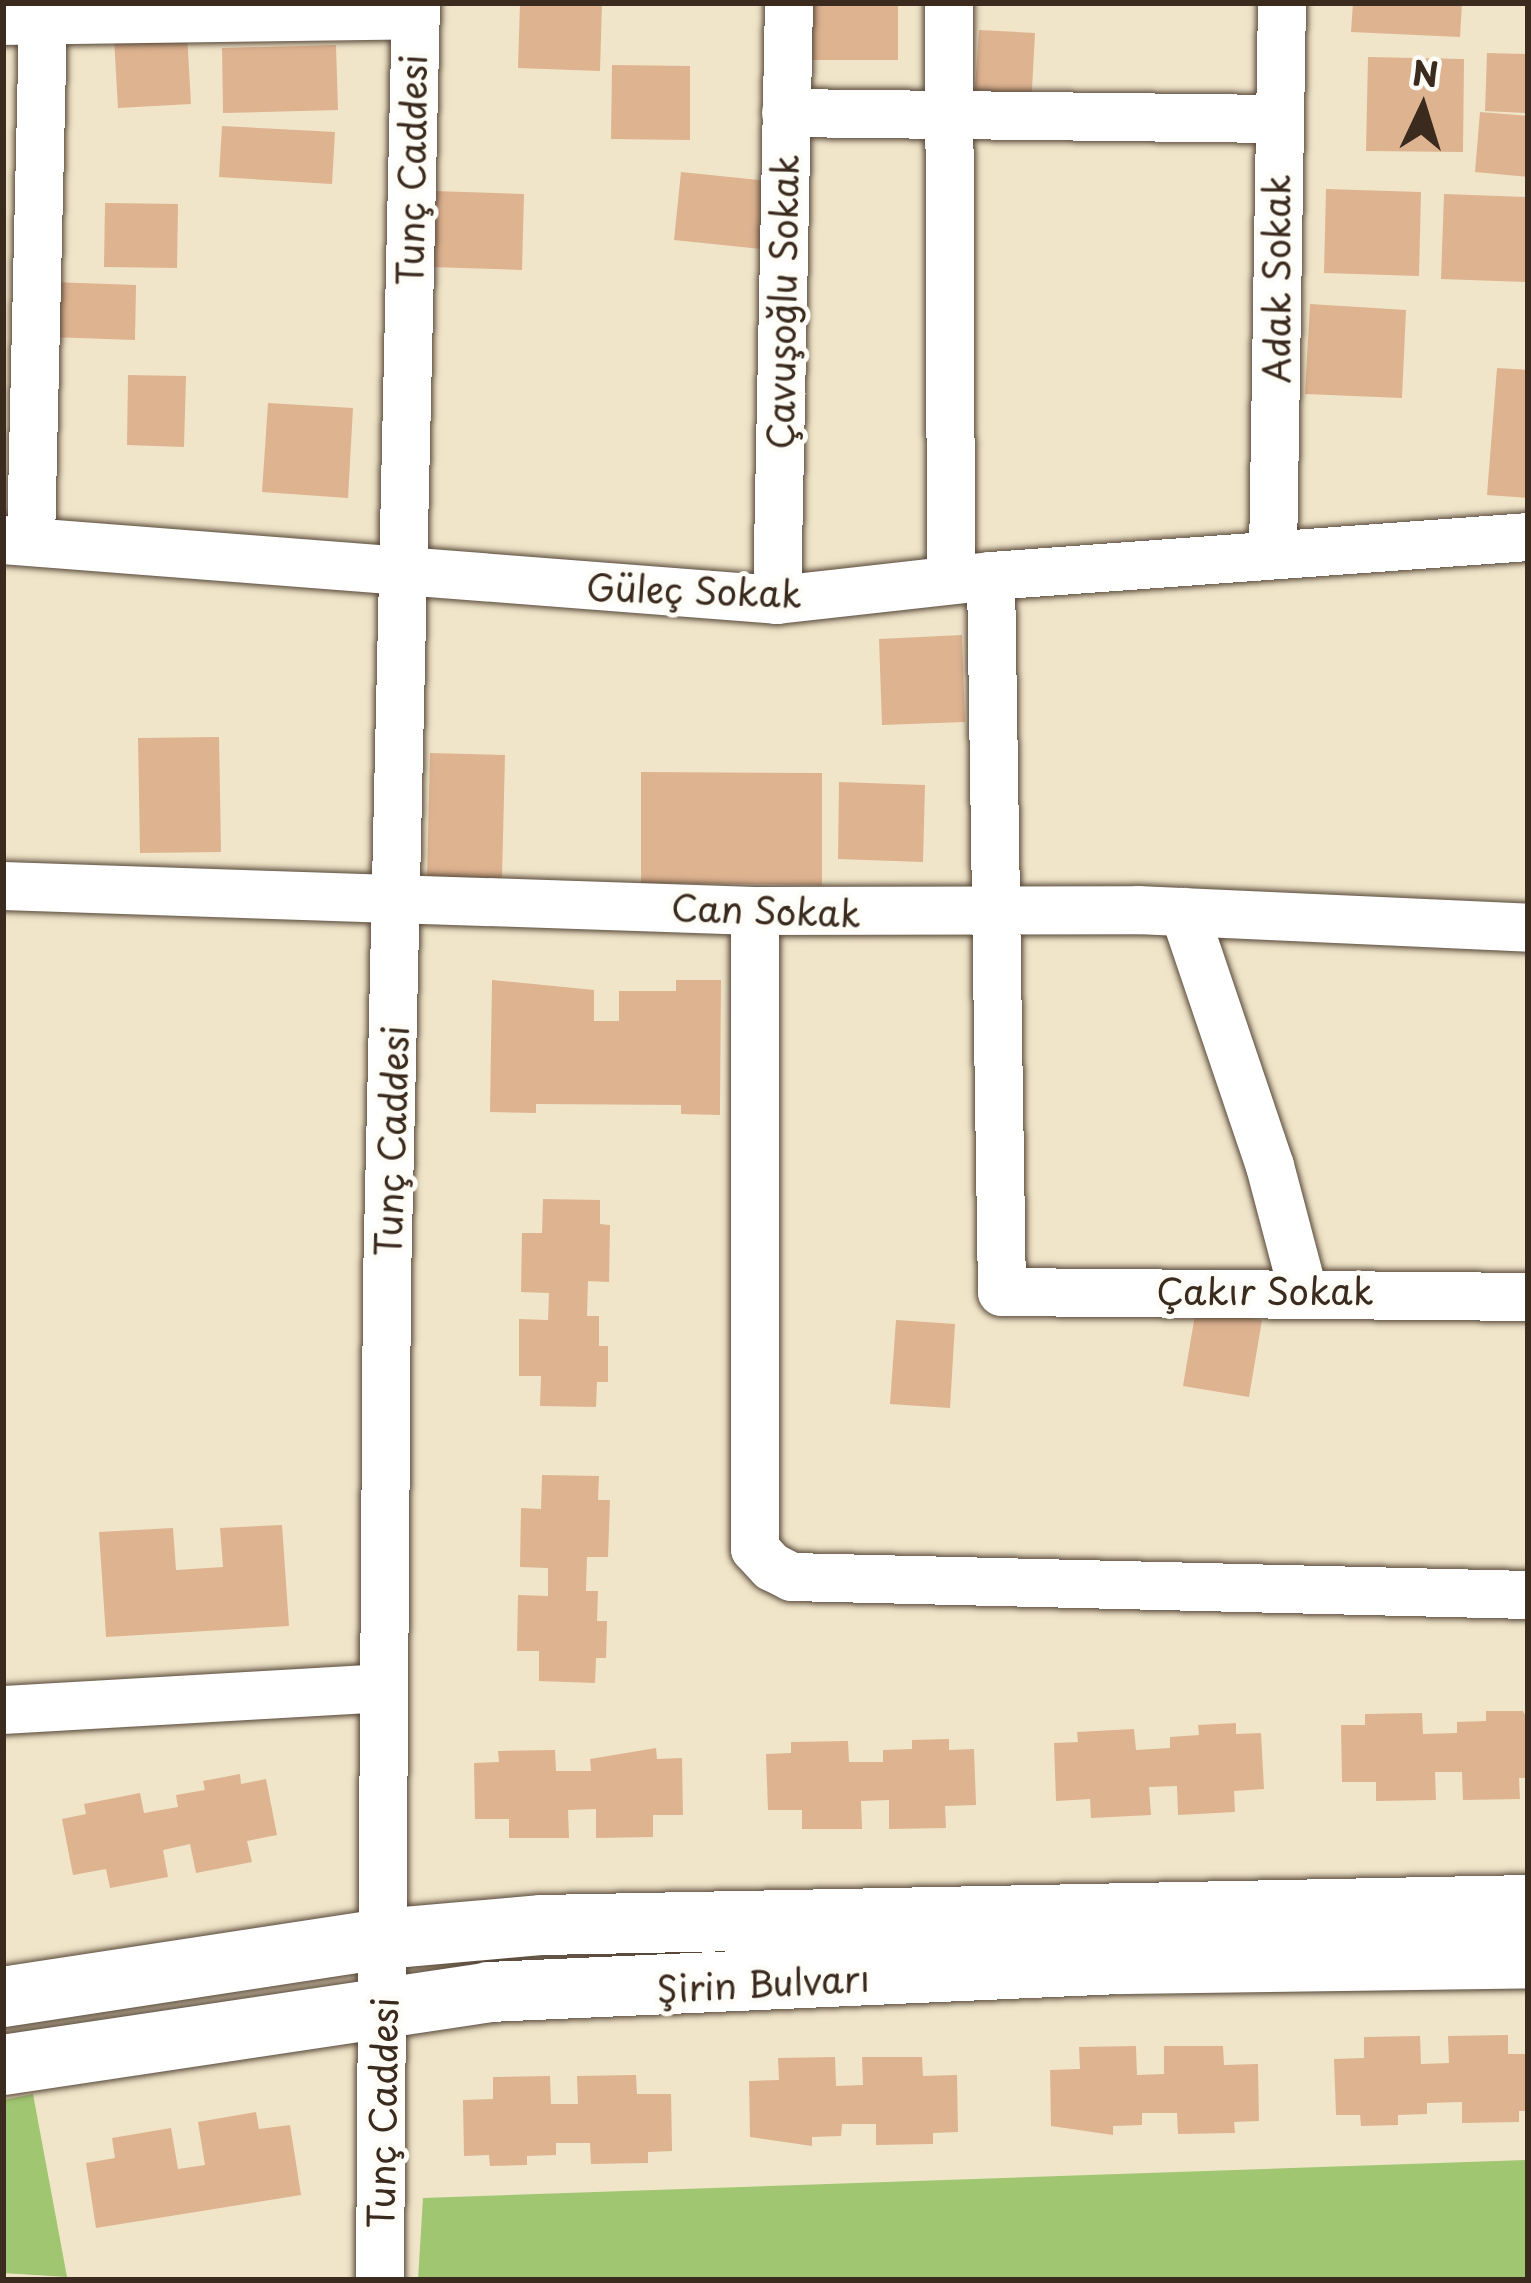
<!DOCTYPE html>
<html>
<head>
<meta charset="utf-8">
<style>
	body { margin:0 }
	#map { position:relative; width:1531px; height:2283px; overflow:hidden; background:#f0e5c9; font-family:"Playpen Sans",sans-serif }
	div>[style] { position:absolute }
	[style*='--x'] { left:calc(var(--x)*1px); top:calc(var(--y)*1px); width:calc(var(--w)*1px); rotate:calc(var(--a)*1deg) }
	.green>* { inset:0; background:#a0c671 }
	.building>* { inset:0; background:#deb390 }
	.roads { filter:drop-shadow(0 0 3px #564638) drop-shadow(0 0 3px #564638) }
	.minor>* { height:48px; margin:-24px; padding:0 24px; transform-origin:24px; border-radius:24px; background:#fff }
	.major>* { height:60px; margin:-30px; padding:0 30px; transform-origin:30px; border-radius:30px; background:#fff }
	span { translate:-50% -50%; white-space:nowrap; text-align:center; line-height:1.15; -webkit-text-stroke:10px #fdfcf7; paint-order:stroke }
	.street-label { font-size:36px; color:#3b2a1e }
	.frame { position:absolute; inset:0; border:6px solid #3b2a1e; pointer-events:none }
	.north { position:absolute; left:1363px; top:48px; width:120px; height:120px; -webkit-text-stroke:9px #fdfcf7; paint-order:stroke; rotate:4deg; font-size:33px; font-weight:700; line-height:48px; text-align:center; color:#3b2a1e }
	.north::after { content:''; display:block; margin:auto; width:42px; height:54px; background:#3b2a1e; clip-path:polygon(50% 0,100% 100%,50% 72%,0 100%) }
</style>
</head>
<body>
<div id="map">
	<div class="green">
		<i style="clip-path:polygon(33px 2094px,67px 2277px,3px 2273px,3px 2100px)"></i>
		<i style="clip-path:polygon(1528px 2160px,1528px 2280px,418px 2280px,423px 2198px)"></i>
	</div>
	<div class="building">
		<i style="clip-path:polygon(520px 3px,602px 3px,600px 71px,518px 68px)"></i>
		<i style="clip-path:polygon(811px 3px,898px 3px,898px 60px,811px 60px)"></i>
		<i style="clip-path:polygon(1353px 3px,1462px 3px,1460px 37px,1351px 32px)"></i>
		<i style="clip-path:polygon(979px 30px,1035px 33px,1031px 108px,974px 105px)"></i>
		<i style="clip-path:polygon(187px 34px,191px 104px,118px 108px,114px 38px)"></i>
		<i style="clip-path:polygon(336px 45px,338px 110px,223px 113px,222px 48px)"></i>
		<i style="clip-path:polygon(1487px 53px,1528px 54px,1528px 113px,1485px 111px)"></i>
		<i style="clip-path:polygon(1368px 57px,1464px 59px,1463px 152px,1366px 151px)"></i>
		<i style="clip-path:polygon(612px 65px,690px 66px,690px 140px,611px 139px)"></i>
		<i style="clip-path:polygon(1480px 112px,1528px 116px,1528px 177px,1475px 172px)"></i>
		<i style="clip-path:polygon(222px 126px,335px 132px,332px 184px,219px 177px)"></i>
		<i style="clip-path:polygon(681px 172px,768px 181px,761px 249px,674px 240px)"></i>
		<i style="clip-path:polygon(1326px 189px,1421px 192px,1419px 276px,1324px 273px)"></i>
		<i style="clip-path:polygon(434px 191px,524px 194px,522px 270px,431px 267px)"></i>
		<i style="clip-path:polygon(1444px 194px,1528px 197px,1528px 282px,1441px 279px)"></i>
		<i style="clip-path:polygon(105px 203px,178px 204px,177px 268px,104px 267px)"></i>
		<i style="clip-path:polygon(52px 282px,136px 285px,135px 340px,50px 337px)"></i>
		<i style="clip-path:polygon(1310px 304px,1406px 310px,1402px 398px,1305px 394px)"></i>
		<i style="clip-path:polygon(1497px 368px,1528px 370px,1528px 498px,1487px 495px)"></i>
		<i style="clip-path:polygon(128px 375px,186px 376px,184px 447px,127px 445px)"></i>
		<i style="clip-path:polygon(268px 403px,353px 408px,348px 498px,262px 492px)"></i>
		<i style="clip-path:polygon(962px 635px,965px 722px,882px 725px,879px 639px)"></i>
		<i style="clip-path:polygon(219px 737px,221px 852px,140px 853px,138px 738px)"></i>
		<i style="clip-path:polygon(430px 753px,505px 755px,502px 878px,427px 877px)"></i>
		<i style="clip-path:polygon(641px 772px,822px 773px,822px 885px,641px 883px)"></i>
		<i style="clip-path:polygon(839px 782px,925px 785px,923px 862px,838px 859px)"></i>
		<i style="clip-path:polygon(492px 980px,594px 990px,594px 1021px,619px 1021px,619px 991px,676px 991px,676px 980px,721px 980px,720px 1115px,681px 1114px,681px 1105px,536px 1104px,536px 1113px,490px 1112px)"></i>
		<i style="clip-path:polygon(543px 1199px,600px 1200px,600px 1224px,610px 1225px,609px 1282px,588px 1281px,587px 1316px,599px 1316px,599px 1346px,608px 1346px,608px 1382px,597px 1382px,596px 1407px,540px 1406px,541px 1376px,519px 1376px,519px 1319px,548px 1320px,549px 1293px,521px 1292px,522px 1233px,542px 1233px)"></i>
		<i style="clip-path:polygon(1196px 1309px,1262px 1320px,1249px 1397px,1183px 1386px)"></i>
		<i style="clip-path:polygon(896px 1320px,955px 1324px,950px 1408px,890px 1404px)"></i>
		<i style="clip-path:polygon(542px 1475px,599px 1476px,598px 1500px,610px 1500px,608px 1557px,587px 1557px,586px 1591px,598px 1591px,597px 1621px,607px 1621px,606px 1658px,596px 1658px,595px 1683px,539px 1681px,539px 1651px,517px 1651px,518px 1595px,548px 1596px,548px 1568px,520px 1567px,521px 1508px,541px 1509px)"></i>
		<i style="clip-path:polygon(282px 1525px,289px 1626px,106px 1637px,99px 1532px,173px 1528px,176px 1570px,223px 1567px,220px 1528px)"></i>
		<i style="clip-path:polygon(1486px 1711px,1523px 1711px,1528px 1721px,1528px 1778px,1519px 1778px,1520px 1799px,1463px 1800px,1462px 1772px,1435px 1772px,1436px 1800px,1376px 1801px,1376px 1782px,1342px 1782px,1341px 1725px,1365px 1725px,1365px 1714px,1422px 1713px,1423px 1734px,1457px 1733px,1457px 1722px,1486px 1721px)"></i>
		<i style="clip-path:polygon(1236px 1723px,1236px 1734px,1261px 1733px,1264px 1789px,1234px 1791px,1235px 1812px,1178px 1815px,1177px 1786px,1149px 1787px,1151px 1815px,1091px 1818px,1090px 1799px,1056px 1801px,1054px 1743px,1078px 1742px,1077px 1732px,1134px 1729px,1136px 1750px,1170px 1748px,1170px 1737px,1199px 1735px,1198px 1725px)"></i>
		<i style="clip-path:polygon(949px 1739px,949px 1750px,974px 1749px,976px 1805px,945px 1806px,946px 1828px,889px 1829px,889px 1800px,861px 1801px,862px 1829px,802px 1829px,802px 1810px,768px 1810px,766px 1754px,791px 1753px,791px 1742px,848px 1741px,849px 1762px,883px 1762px,883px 1750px,912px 1749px,912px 1740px)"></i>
		<i style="clip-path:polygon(656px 1748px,657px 1759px,682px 1758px,683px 1815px,653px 1815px,653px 1837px,596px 1838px,596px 1809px,568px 1810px,569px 1838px,509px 1838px,509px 1819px,475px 1819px,474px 1763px,499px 1762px,498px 1751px,555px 1750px,556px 1771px,591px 1771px,590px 1759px)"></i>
		<i style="clip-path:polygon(240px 1774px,241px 1784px,266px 1779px,277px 1835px,247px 1841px,252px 1862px,196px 1873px,190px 1844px,163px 1850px,168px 1877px,110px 1888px,106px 1869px,73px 1875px,62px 1819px,86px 1814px,84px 1804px,140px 1793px,144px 1813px,178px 1807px,176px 1795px,205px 1790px,203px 1781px)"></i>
		<i style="clip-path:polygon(1508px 2035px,1508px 2054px,1528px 2054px,1528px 2111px,1519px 2111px,1519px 2122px,1462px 2123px,1462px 2102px,1427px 2103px,1427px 2114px,1398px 2115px,1398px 2125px,1361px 2126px,1360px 2115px,1336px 2115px,1334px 2059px,1364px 2058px,1364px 2037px,1420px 2036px,1421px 2064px,1449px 2063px,1448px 2036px)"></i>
		<i style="clip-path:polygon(1136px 2046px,1137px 2075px,1164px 2074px,1164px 2046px,1223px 2046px,1224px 2065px,1258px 2064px,1259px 2121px,1234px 2122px,1235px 2133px,1178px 2134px,1177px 2113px,1142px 2113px,1142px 2125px,1113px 2126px,1113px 2135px,1051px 2126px,1050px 2070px,1080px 2069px,1079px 2047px)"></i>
		<i style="clip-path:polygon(835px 2057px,836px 2086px,863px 2085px,862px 2057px,922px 2057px,923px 2076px,957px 2075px,958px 2132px,933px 2133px,933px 2144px,876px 2145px,876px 2124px,842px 2124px,841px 2136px,812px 2137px,812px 2146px,750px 2137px,749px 2081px,779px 2080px,778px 2058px)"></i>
		<i style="clip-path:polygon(636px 2075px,637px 2094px,671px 2094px,672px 2151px,648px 2152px,648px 2163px,591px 2164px,590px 2143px,556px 2143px,556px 2155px,527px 2156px,527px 2165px,490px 2166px,489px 2155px,464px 2156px,463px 2100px,493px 2099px,493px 2077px,550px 2076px,551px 2104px,578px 2104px,577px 2076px)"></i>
		<i style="clip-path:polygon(256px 2112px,259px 2129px,290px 2125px,301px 2195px,96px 2228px,86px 2163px,115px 2158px,112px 2138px,171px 2128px,178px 2169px,205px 2165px,198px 2122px)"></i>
	</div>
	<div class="roads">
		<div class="minor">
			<i style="--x:949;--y:3;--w:576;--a:89.8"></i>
			<i style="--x:3;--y:21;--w:412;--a:-0.8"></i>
			<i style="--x:786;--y:113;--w:491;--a:0.7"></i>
			<i style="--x:3;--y:540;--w:776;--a:4.43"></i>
			<i style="--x:777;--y:600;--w:215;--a:-6.4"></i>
			<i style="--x:991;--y:576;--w:538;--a:-4.15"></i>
			<i style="--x:31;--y:541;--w:520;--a:-88.68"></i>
			<i style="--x:1273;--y:555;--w:552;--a:-89.07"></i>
			<i style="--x:991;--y:576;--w:716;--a:89.12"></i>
			<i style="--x:1002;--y:1292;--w:526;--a:0.54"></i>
			<i style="--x:777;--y:600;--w:597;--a:-88.85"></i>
			<i style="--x:3;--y:886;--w:752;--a:1.9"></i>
			<i style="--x:755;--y:911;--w:384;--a:-0.1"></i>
			<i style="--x:1139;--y:910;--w:389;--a:2.6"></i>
			<i style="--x:755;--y:911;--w:638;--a:90"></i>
			<i style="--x:755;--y:1549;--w:25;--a:47"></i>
			<i style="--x:772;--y:1567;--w:22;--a:27"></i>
			<i style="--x:792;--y:1577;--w:736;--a:1.4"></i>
			<i style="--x:1184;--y:912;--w:268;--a:71.3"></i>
			<i style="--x:1270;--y:1166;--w:129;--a:75.2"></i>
			<i style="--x:3;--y:1710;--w:381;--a:-3.3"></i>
			<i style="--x:380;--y:2280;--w:999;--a:-89.6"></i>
			<i style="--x:387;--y:1281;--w:1278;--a:-88.7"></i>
		</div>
		<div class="major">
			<i style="--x:3;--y:1997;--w:383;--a:-8.7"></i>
			<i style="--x:382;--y:1939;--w:161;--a:-5"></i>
			<i style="--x:542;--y:1925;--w:986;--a:-1.16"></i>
			<i style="--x:3;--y:2065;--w:491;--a:-8.5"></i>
			<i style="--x:489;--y:1992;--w:632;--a:-2.54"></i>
			<i style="--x:1120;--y:1964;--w:408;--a:-0.8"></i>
		</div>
	</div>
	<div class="street-label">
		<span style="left:411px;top:170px;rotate:-89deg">Tunç Caddesi</span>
		<span style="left:1276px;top:279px;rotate:-90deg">Adak Sokak</span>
		<span style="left:782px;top:302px;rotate:-89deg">Çavuşoğlu Sokak</span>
		<span style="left:694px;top:590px;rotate:2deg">Güleç Sokak</span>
		<span style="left:766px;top:910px;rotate:2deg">Can Sokak</span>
		<span style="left:391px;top:1141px;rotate:-88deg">Tunç Caddesi</span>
		<span style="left:1265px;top:1291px">Çakır Sokak</span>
		<span style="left:763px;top:1983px;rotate:-3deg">Şirin Bulvarı</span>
		<span style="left:382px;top:2113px;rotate:-89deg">Tunç Caddesi</span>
	</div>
	<div class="frame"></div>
	<div class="north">N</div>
</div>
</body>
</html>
